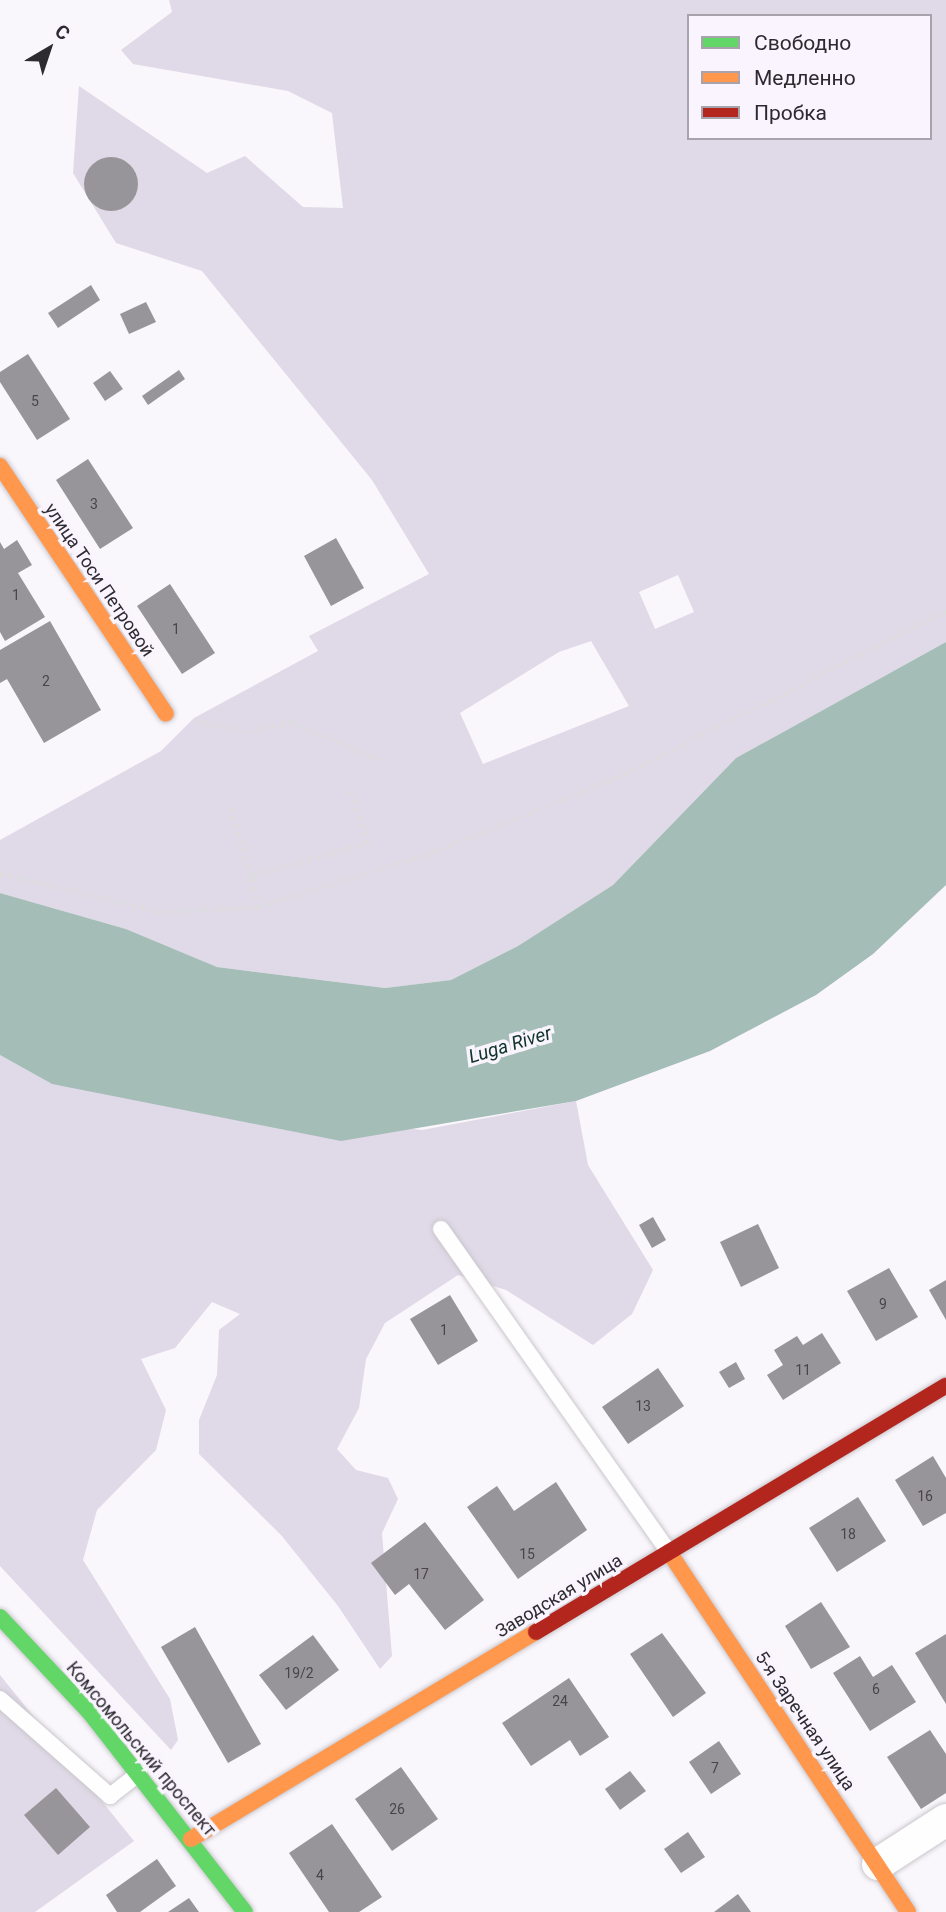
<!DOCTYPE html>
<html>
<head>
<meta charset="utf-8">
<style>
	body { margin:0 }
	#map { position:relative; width:946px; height:1912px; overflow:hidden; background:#f9f6fc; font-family:Roboto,sans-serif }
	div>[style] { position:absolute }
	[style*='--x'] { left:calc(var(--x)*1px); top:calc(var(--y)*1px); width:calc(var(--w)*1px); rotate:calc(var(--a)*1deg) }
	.green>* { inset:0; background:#e0d9e7 }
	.water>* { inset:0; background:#a4bdb7 }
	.building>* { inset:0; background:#98959a }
	.round { border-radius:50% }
	.path>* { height:4.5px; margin-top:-2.25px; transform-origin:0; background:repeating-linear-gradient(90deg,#dddcde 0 3.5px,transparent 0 8.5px) }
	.roads { filter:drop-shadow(0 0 2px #c9c7cc) drop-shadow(0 0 2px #c9c7cc) }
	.lane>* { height:16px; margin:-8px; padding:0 8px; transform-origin:8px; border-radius:8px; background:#fefeff }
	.street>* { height:32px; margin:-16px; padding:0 16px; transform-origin:16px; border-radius:16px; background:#fefeff }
	.fast>* { height:16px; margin:-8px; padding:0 8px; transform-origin:8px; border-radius:8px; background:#63d668 }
	.slow>* { height:16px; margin:-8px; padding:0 8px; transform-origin:8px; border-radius:8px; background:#ff974d }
	.jam>* { height:16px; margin:-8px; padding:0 8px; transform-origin:8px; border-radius:8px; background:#b3261e }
	span { translate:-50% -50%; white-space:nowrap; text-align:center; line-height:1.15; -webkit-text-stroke:7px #f9f4fe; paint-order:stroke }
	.number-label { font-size:14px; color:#48454a }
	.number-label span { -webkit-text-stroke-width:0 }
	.street-label { font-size:18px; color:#2d2a30 }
	.water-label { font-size:19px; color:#10342b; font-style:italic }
	.legend { position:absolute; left:687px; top:14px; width:245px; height:126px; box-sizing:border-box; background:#f9f4fe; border:2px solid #a7a3ac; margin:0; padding:9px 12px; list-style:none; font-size:21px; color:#2d2a30 }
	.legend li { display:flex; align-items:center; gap:14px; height:35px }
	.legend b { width:35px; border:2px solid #a7a3ac }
	.north { position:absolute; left:14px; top:14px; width:70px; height:70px; -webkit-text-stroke:5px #f9f4fe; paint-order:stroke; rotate:39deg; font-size:19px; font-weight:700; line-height:28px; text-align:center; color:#2d2a30 }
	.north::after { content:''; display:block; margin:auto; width:24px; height:32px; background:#2d2a30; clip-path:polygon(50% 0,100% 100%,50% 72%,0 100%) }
</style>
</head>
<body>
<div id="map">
	<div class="green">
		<i style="clip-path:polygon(evenodd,169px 0,946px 0,946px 642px,736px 758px,613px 885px,518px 946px,451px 980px,385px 988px,217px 967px,126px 929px,0 893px,0 840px,161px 751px,194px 718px,318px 651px,309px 636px,429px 574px,372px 480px,202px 271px,116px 243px,73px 173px,79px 86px,207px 173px,245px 156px,303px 207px,343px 208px,332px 113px,288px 91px,133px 64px,121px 50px,172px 12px,169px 0,689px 16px,930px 16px,930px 138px,689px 138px,689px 16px,169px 0,678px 575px,694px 612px,655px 629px,639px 592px,678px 575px,169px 0,591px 641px,629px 706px,483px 764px,460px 713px,559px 652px,591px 641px)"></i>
		<i style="clip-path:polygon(0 1055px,52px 1084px,422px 1130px,576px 1101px,588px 1165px,653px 1270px,632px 1314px,593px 1345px,506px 1290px,458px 1275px,385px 1323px,366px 1359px,359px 1408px,337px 1449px,356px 1470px,388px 1478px,398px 1499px,382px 1533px,392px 1656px,380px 1669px,338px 1606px,281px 1535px,199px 1454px,199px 1420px,217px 1375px,219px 1330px,240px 1314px,212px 1302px,175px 1348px,141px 1359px,166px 1410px,156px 1450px,97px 1510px,83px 1560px,170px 1699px,178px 1740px,171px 1750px,0 1566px)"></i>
		<i style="clip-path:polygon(0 1675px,134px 1841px,35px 1912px,0 1912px)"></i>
	</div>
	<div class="water">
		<i style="clip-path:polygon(946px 642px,946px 885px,873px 954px,816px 995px,710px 1051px,576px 1101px,341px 1141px,52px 1084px,0 1055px,0 893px,126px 929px,217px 967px,385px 988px,451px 980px,518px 946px,613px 885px,736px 758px)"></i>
	</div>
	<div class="building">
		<i class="round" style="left:84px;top:157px;width:54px;height:54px"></i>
		<i style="clip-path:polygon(91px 285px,100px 300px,58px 328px,48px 313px)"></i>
		<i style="clip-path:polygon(146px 302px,156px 322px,129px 334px,120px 314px)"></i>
		<i style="clip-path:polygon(28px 354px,70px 419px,37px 440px,0 382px,0 372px)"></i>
		<i style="clip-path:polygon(179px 370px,185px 379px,148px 405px,142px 396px)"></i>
		<i style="clip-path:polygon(110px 371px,123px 389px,105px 401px,93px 383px)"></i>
		<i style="clip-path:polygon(88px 459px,133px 528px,100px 549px,56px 480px)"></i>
		<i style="clip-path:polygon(336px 538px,364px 588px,331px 606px,304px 556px)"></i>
		<i style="clip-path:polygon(17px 540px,32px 565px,18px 573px,45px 617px,5px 641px,0 632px,0 542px,4px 549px)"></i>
		<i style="clip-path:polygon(170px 584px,215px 653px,182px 674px,137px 606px)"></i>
		<i style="clip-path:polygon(50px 621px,101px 710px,44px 743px,7px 679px,0 683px,0 650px)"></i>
		<i style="clip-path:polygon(653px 1217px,666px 1240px,652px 1248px,639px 1225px)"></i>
		<i style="clip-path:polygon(758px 1224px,779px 1268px,741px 1287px,720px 1242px)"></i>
		<i style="clip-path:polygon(889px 1268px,918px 1317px,876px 1341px,847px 1291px)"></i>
		<i style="clip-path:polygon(946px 1280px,946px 1320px,929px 1290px)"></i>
		<i style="clip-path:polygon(450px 1295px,478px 1341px,438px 1365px,410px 1319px)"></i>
		<i style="clip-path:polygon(822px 1333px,841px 1363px,783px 1400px,767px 1375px,783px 1365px,774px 1350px,797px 1336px,803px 1345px)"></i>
		<i style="clip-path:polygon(736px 1362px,745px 1379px,729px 1388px,719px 1372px)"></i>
		<i style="clip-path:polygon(658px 1368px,684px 1406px,628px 1444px,602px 1407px)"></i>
		<i style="clip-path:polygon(933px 1456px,946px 1478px,946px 1513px,923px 1526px,895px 1480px)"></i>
		<i style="clip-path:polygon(556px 1482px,587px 1530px,518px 1579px,467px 1507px,497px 1486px,514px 1511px)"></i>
		<i style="clip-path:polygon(858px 1497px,886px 1541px,837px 1572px,809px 1528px)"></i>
		<i style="clip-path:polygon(425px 1522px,484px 1600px,445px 1630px,409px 1584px,395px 1595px,371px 1563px)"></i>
		<i style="clip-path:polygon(821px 1602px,850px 1647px,811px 1669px,785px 1626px)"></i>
		<i style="clip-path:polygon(195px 1627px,261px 1744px,228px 1763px,161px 1647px)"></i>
		<i style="clip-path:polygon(662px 1633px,706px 1693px,673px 1717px,630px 1654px)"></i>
		<i style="clip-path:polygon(946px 1634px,946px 1704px,915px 1653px)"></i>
		<i style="clip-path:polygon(313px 1635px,339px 1670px,286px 1710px,259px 1675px)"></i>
		<i style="clip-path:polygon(860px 1656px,873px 1677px,892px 1665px,916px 1702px,870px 1731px,833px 1673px)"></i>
		<i style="clip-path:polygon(569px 1678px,609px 1737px,580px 1756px,570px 1740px,531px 1766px,502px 1723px)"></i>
		<i style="clip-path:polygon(930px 1730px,946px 1754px,946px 1793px,921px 1809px,887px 1757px)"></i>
		<i style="clip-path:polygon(719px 1741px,741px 1774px,711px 1794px,689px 1762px)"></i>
		<i style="clip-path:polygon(401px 1767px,438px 1819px,392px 1851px,355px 1799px)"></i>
		<i style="clip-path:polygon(630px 1771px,646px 1791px,620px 1810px,605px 1789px)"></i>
		<i style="clip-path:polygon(56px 1788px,90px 1827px,58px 1855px,24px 1815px)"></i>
		<i style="clip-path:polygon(332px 1824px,382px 1897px,359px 1912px,329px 1912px,289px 1853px)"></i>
		<i style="clip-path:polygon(688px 1832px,705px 1857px,681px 1873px,664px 1849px)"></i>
		<i style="clip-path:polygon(157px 1859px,176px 1886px,140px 1912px,117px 1912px,106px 1895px)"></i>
		<i style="clip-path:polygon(738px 1894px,751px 1912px,714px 1912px)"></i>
		<i style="clip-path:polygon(189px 1898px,199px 1912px,168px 1912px)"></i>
	</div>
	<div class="path">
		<i style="--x:197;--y:721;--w:51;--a:12.4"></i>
		<i style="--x:247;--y:732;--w:45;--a:-12.8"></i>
		<i style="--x:291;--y:722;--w:99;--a:22.7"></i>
		<i style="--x:230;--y:808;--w:71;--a:72.8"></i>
		<i style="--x:0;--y:873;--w:167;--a:13.5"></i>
		<i style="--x:162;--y:912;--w:96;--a:-3"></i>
		<i style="--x:258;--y:907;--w:183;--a:-17.4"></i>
		<i style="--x:433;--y:852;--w:207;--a:-22.1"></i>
		<i style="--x:625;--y:774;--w:360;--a:-26.9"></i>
		<i style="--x:258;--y:907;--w:32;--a:-103"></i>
		<i style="--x:251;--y:876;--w:122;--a:-15.8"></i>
		<i style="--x:368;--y:843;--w:54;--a:-108.4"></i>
	</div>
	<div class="roads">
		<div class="lane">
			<i style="--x:441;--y:1229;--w:395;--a:54.8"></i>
			<i style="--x:0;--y:1699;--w:147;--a:41.4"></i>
			<i style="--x:110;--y:1796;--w:37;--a:-38"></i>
		</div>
		<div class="street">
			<i style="--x:878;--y:1864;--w:81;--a:-32.9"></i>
		</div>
		<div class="fast">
			<i style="--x:0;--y:1617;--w:132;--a:46.8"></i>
			<i style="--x:90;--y:1713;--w:252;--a:52.1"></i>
		</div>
		<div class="slow">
			<i style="--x:0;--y:466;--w:298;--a:56.2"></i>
			<i style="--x:669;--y:1552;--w:432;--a:56.4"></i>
			<i style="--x:191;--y:1839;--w:402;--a:-31"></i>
		</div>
		<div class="jam">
			<i style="--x:536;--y:1632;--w:478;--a:-31"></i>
		</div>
	</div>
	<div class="number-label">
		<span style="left:35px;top:401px">5</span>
		<span style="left:94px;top:504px">3</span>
		<span style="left:16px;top:595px">1</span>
		<span style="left:176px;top:629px">1</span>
		<span style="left:46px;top:681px">2</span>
		<span style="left:883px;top:1304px">9</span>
		<span style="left:444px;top:1330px">1</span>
		<span style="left:803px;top:1370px">11</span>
		<span style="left:643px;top:1406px">13</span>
		<span style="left:925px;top:1496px">16</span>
		<span style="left:848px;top:1534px">18</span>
		<span style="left:527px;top:1554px">15</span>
		<span style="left:421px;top:1574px">17</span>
		<span style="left:299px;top:1673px">19/2</span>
		<span style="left:876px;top:1689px">6</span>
		<span style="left:560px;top:1701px">24</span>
		<span style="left:715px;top:1768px">7</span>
		<span style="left:397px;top:1809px">26</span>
		<span style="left:320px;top:1875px">4</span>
	</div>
	<div class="street-label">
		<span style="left:99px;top:580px;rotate:56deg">улица Тоси Петровой</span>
		<span style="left:559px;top:1596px;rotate:-31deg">Заводская улица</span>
		<span style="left:805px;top:1721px;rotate:56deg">5-я Заречная улица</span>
		<span style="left:141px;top:1749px;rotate:50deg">Комсомольский проспект</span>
	</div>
	<div class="water-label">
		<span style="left:510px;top:1045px;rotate:-17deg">Luga River</span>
	</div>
	<ul class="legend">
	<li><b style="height:9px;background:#63d668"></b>Свободно</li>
	<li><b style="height:9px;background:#ff974d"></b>Медленно</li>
	<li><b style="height:9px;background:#b3261e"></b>Пробка</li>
	</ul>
	<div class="north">С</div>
</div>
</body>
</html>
